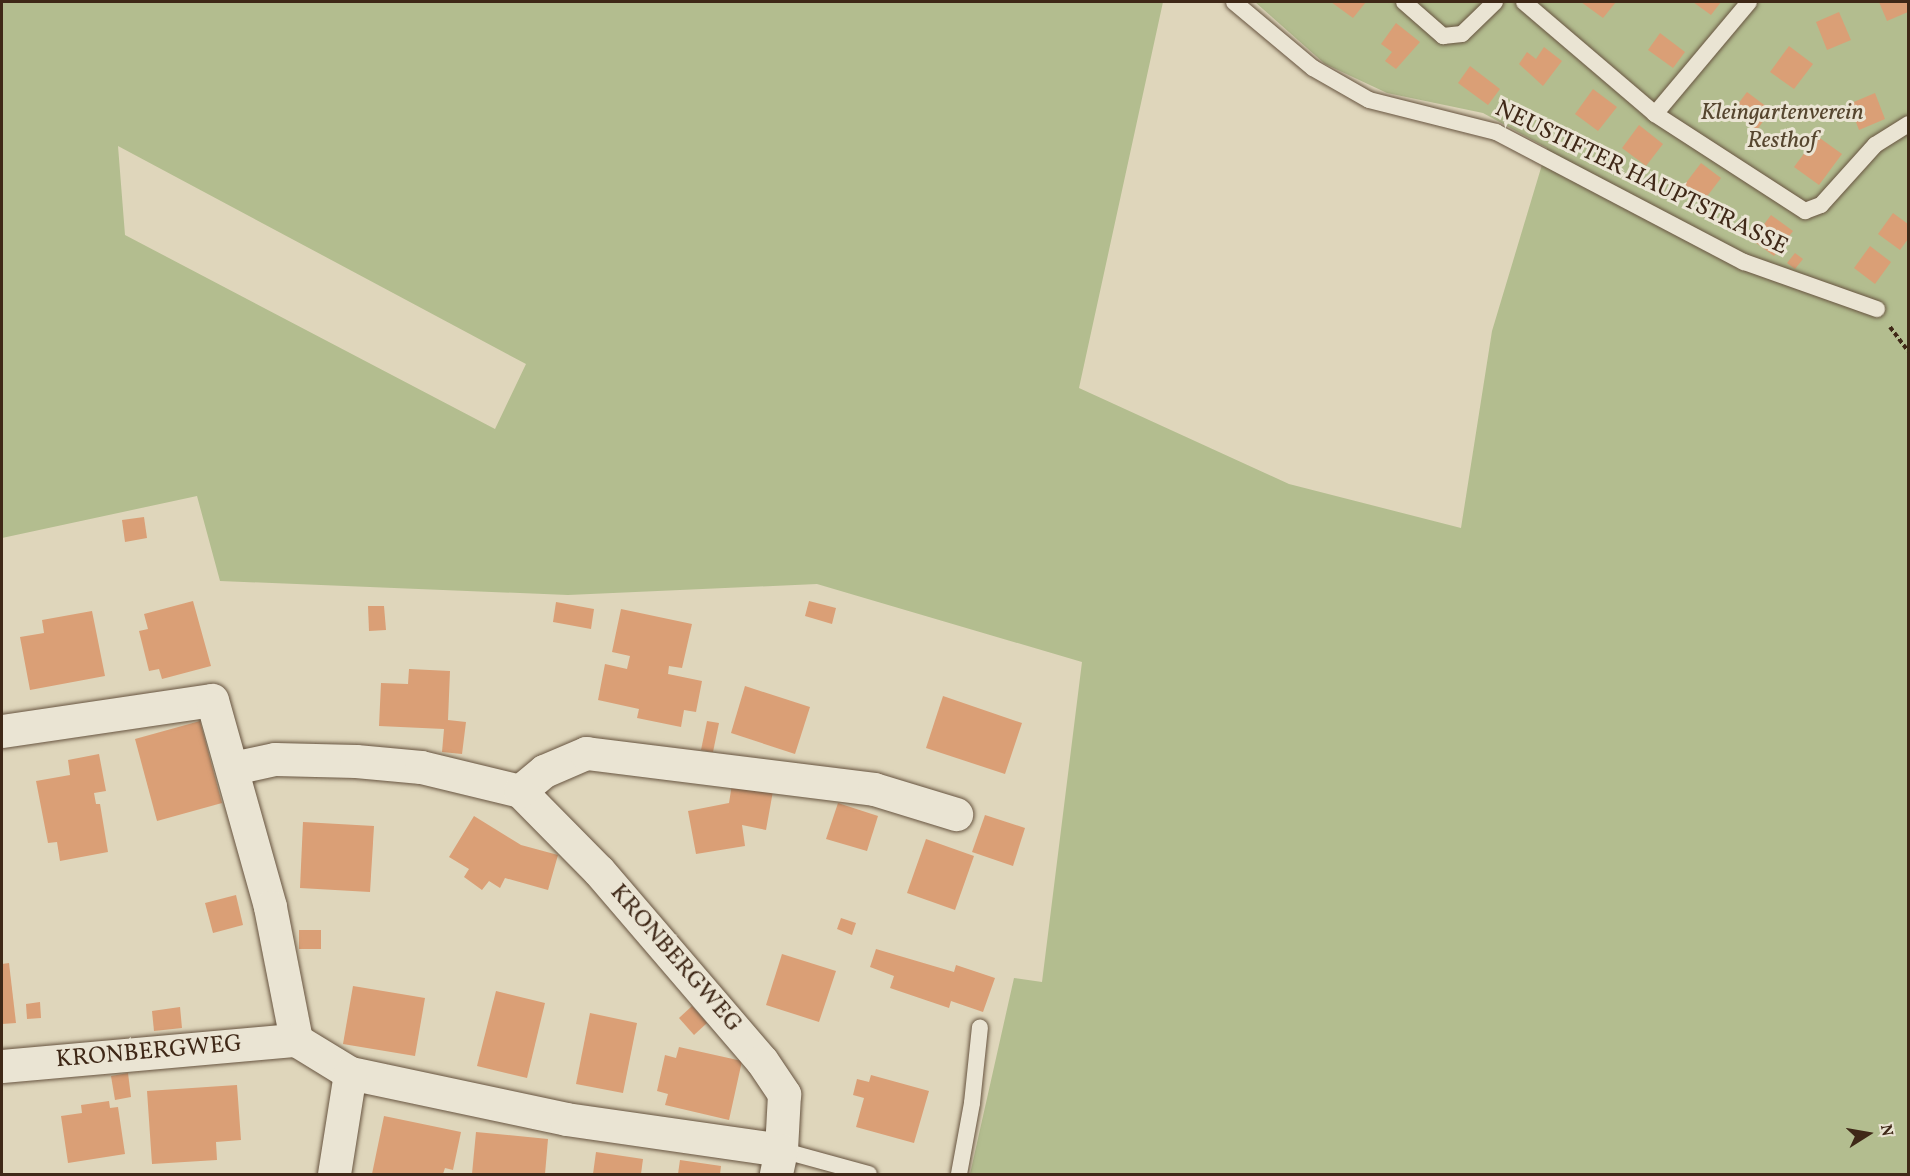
<!DOCTYPE html>
<html>
<head>
<meta charset="utf-8">
<style>
	body { margin:0 }
	#map { position:relative; width:1910px; height:1176px; overflow:hidden; background:#dfd6bb; font-family:Vollkorn,serif }
	div>[style] { position:absolute }
	[style*='--x'] { left:calc(var(--x)*1px); top:calc(var(--y)*1px); width:calc(var(--w)*1px); rotate:calc(var(--a)*1deg) }
	.green>* { inset:0; background:#b3bd8f }
	.building>* { inset:0; background:#da9f76 }
	.path>* { height:4px; margin-top:-2px; transform-origin:0; background:repeating-linear-gradient(90deg,#3f2817 0 4.5px,transparent 0 7.5px) }
	.roads { filter:drop-shadow(0 0 2px #675440) drop-shadow(0 0 2px #675440) }
	.service>* { height:16px; margin:-8px; padding:0 8px; transform-origin:8px; border-radius:8px; background:#eae4d3 }
	.minor>* { height:33px; margin:-16.5px; padding:0 16.5px; transform-origin:16.5px; border-radius:16.5px; background:#eae4d3 }
	span { translate:-50% -50%; white-space:nowrap; text-align:center; line-height:1.15; -webkit-text-stroke:6px #eae4d3; paint-order:stroke }
	.park-label { font-size:24px; color:#56462f; font-style:italic }
	.street-label { font-size:24px; color:#3f2817 }
	.frame { position:absolute; inset:0; border:3px solid #3f2817; pointer-events:none }
	.north { position:absolute; left:1838px; top:1104px; width:60px; height:60px; -webkit-text-stroke:4px #eae4d3; paint-order:stroke; rotate:79deg; font-size:16px; font-weight:700; line-height:24px; text-align:center; color:#3f2817 }
	.north::after { content:''; display:block; margin:auto; width:21px; height:27px; background:#3f2817; clip-path:polygon(50% 0,100% 100%,50% 72%,0 100%) }
</style>
</head>
<body>
<div id="map">
	<div class="green">
		<i style="clip-path:polygon(evenodd,2px 2px,1163px 2px,1079px 388px,1289px 484px,1461px 528px,1492px 331px,1547px 148px,1483px 113px,1387px 93px,1325px 64px,1255px 2px,1908px 2px,1908px 1174px,970px 1174px,1014px 978px,1042px 982px,1082px 662px,817px 584px,568px 595px,220px 581px,197px 496px,2px 538px,2px 2px,118px 146px,526px 364px,495px 429px,125px 235px,118px 146px)"></i>
	</div>
	<div class="building">
		<i style="clip-path:polygon(1331px 2px,1366px 2px,1353px 18px)"></i>
		<i style="clip-path:polygon(1581px 2px,1616px 2px,1603px 18px)"></i>
		<i style="clip-path:polygon(1693px 2px,1721px 2px,1711px 15px)"></i>
		<i style="clip-path:polygon(1879px 2px,1908px 2px,1908px 12px,1887px 21px)"></i>
		<i style="clip-path:polygon(1839px 12px,1851px 40px,1827px 50px,1816px 22px)"></i>
		<i style="clip-path:polygon(1396px 23px,1420px 42px,1396px 69px,1385px 61px,1392px 52px,1381px 44px)"></i>
		<i style="clip-path:polygon(1660px 33px,1685px 52px,1673px 68px,1648px 50px)"></i>
		<i style="clip-path:polygon(1789px 46px,1813px 64px,1794px 89px,1770px 72px)"></i>
		<i style="clip-path:polygon(1544px 47px,1562px 61px,1543px 86px,1519px 64px,1527px 52px,1536px 59px)"></i>
		<i style="clip-path:polygon(1470px 66px,1500px 89px,1488px 105px,1458px 83px)"></i>
		<i style="clip-path:polygon(1593px 89px,1617px 107px,1598px 131px,1575px 114px)"></i>
		<i style="clip-path:polygon(1747px 92px,1771px 110px,1757px 130px,1732px 112px)"></i>
		<i style="clip-path:polygon(1875px 93px,1885px 119px,1859px 130px,1849px 104px)"></i>
		<i style="clip-path:polygon(1639px 125px,1663px 144px,1646px 166px,1622px 148px)"></i>
		<i style="clip-path:polygon(1817px 136px,1842px 154px,1819px 185px,1794px 167px)"></i>
		<i style="clip-path:polygon(1701px 163px,1721px 178px,1702px 203px,1682px 188px)"></i>
		<i style="clip-path:polygon(1893px 213px,1908px 224px,1908px 239px,1900px 250px,1878px 234px)"></i>
		<i style="clip-path:polygon(1771px 215px,1793px 231px,1774px 256px,1752px 240px)"></i>
		<i style="clip-path:polygon(1870px 246px,1891px 262px,1875px 284px,1854px 268px)"></i>
		<i style="clip-path:polygon(1795px 253px,1803px 259px,1795px 269px,1787px 263px)"></i>
		<i style="clip-path:polygon(144px 517px,147px 538px,125px 542px,122px 520px)"></i>
		<i style="clip-path:polygon(193px 601px,211px 666px,162px 679px,159px 669px,149px 671px,139px 631px,148px 629px,144px 614px)"></i>
		<i style="clip-path:polygon(809px 601px,836px 608px,832px 624px,805px 616px)"></i>
		<i style="clip-path:polygon(556px 602px,594px 609px,591px 629px,553px 622px)"></i>
		<i style="clip-path:polygon(368px 606px,384px 606px,386px 630px,369px 631px)"></i>
		<i style="clip-path:polygon(621px 609px,692px 624px,682px 668px,669px 666px,668px 674px,702px 681px,696px 712px,684px 710px,681px 727px,637px 718px,639px 709px,598px 700px,605px 664px,627px 669px,630px 656px,612px 652px)"></i>
		<i style="clip-path:polygon(92px 611px,105px 676px,30px 690px,20px 637px,44px 633px,42px 620px)"></i>
		<i style="clip-path:polygon(409px 669px,450px 671px,448px 720px,466px 722px,462px 754px,442px 752px,444px 729px,379px 726px,381px 683px,408px 684px)"></i>
		<i style="clip-path:polygon(745px 686px,810px 707px,795px 754px,731px 733px)"></i>
		<i style="clip-path:polygon(943px 696px,1022px 723px,1005px 774px,926px 748px)"></i>
		<i style="clip-path:polygon(200px 721px,222px 803px,157px 821px,135px 739px)"></i>
		<i style="clip-path:polygon(707px 721px,719px 723px,713px 752px,701px 750px)"></i>
		<i style="clip-path:polygon(99px 754px,106px 791px,94px 793px,96px 804px,100px 804px,108px 852px,60px 861px,57px 842px,48px 843px,36px 781px,70px 775px,68px 760px)"></i>
		<i style="clip-path:polygon(732px 784px,773px 791px,766px 830px,742px 825px,745px 846px,696px 854px,688px 811px,729px 803px)"></i>
		<i style="clip-path:polygon(838px 803px,878px 816px,867px 851px,826px 839px)"></i>
		<i style="clip-path:polygon(985px 815px,1025px 828px,1013px 866px,972px 852px)"></i>
		<i style="clip-path:polygon(474px 816px,521px 845px,558px 855px,548px 890px,505px 878px,500px 888px,489px 881px,482px 890px,464px 877px,469px 869px,449px 857px)"></i>
		<i style="clip-path:polygon(303px 822px,374px 826px,370px 892px,300px 888px)"></i>
		<i style="clip-path:polygon(926px 839px,974px 856px,955px 910px,907px 893px)"></i>
		<i style="clip-path:polygon(236px 895px,243px 925px,213px 933px,205px 903px)"></i>
		<i style="clip-path:polygon(841px 918px,856px 923px,852px 935px,837px 929px)"></i>
		<i style="clip-path:polygon(299px 930px,321px 930px,321px 949px,299px 949px)"></i>
		<i style="clip-path:polygon(876px 949px,954px 972px,956px 965px,995px 978px,983px 1012px,951px 1001px,949px 1008px,890px 988px,894px 976px,870px 967px)"></i>
		<i style="clip-path:polygon(782px 954px,836px 971px,819px 1022px,766px 1005px)"></i>
		<i style="clip-path:polygon(9px 963px,16px 1023px,2px 1024px,2px 964px)"></i>
		<i style="clip-path:polygon(353px 986px,425px 998px,415px 1056px,343px 1044px)"></i>
		<i style="clip-path:polygon(496px 991px,545px 1003px,527px 1078px,477px 1066px)"></i>
		<i style="clip-path:polygon(40px 1002px,41px 1018px,27px 1019px,26px 1004px)"></i>
		<i style="clip-path:polygon(692px 1006px,707px 1023px,694px 1035px,679px 1018px)"></i>
		<i style="clip-path:polygon(180px 1007px,182px 1028px,154px 1031px,152px 1011px)"></i>
		<i style="clip-path:polygon(590px 1013px,637px 1023px,623px 1093px,576px 1084px)"></i>
		<i style="clip-path:polygon(679px 1047px,742px 1061px,729px 1120px,665px 1105px,668px 1094px,657px 1091px,665px 1055px,676px 1058px)"></i>
		<i style="clip-path:polygon(128px 1073px,131px 1097px,115px 1100px,111px 1076px)"></i>
		<i style="clip-path:polygon(871px 1075px,929px 1091px,914px 1143px,856px 1127px,864px 1098px,853px 1095px,857px 1079px,869px 1082px)"></i>
		<i style="clip-path:polygon(237px 1085px,241px 1140px,216px 1142px,217px 1160px,152px 1164px,147px 1091px)"></i>
		<i style="clip-path:polygon(109px 1101px,110px 1108px,118px 1107px,125px 1154px,68px 1163px,61px 1116px,82px 1113px,81px 1105px)"></i>
		<i style="clip-path:polygon(384px 1116px,461px 1132px,453px 1170px,445px 1168px,443px 1174px,372px 1174px)"></i>
		<i style="clip-path:polygon(476px 1132px,548px 1139px,545px 1174px,472px 1174px)"></i>
		<i style="clip-path:polygon(596px 1152px,643px 1159px,641px 1174px,593px 1174px)"></i>
		<i style="clip-path:polygon(680px 1160px,721px 1166px,720px 1174px,678px 1174px)"></i>
	</div>
	<div class="path">
		<i style="--x:1890;--y:327;--w:30;--a:53"></i>
	</div>
	<div class="roads">
		<div class="service">
			<i style="--x:1234;--y:2;--w:103;--a:39.9"></i>
			<i style="--x:1313;--y:68;--w:64;--a:29.7"></i>
			<i style="--x:1369;--y:100;--w:131;--a:14.1"></i>
			<i style="--x:1496;--y:132;--w:280;--a:27.7"></i>
			<i style="--x:1744;--y:262;--w:141;--a:19.5"></i>
			<i style="--x:1404;--y:2;--w:52;--a:41.1"></i>
			<i style="--x:1443;--y:36;--w:19;--a:-6"></i>
			<i style="--x:1462;--y:34;--w:46;--a:-44.1"></i>
			<i style="--x:1524;--y:2;--w:172;--a:40.5"></i>
			<i style="--x:1655;--y:114;--w:179;--a:32.9"></i>
			<i style="--x:1805;--y:211;--w:17;--a:-21"></i>
			<i style="--x:1821;--y:205;--w:81;--a:-48"></i>
			<i style="--x:1875;--y:145;--w:39;--a:-32"></i>
			<i style="--x:1655;--y:114;--w:146;--a:-50"></i>
			<i style="--x:781;--y:1150;--w:91;--a:15.3"></i>
			<i style="--x:959;--y:1174;--w:72;--a:-79.6"></i>
			<i style="--x:972;--y:1103;--w:76;--a:-84"></i>
		</div>
		<div class="minor">
			<i style="--x:2;--y:731;--w:212;--a:-8.4"></i>
			<i style="--x:212;--y:700;--w:215;--a:74.3"></i>
			<i style="--x:270;--y:907;--w:136;--a:78.9"></i>
			<i style="--x:233;--y:768;--w:43;--a:-12.1"></i>
			<i style="--x:275;--y:759;--w:81;--a:1.4"></i>
			<i style="--x:356;--y:761;--w:65;--a:5.3"></i>
			<i style="--x:421;--y:767;--w:102;--a:13.6"></i>
			<i style="--x:520;--y:791;--w:112;--a:45.4"></i>
			<i style="--x:599;--y:871;--w:250;--a:49.4"></i>
			<i style="--x:762;--y:1061;--w:40;--a:56"></i>
			<i style="--x:784;--y:1094;--w:56;--a:93.1"></i>
			<i style="--x:520;--y:791;--w:31;--a:-40"></i>
			<i style="--x:544;--y:771;--w:46;--a:-23.2"></i>
			<i style="--x:586;--y:753;--w:290;--a:7.1"></i>
			<i style="--x:874;--y:789;--w:86;--a:17"></i>
			<i style="--x:2;--y:1066;--w:295;--a:-5.1"></i>
			<i style="--x:296;--y:1040;--w:63;--a:31.4"></i>
			<i style="--x:350;--y:1073;--w:221;--a:12"></i>
			<i style="--x:566;--y:1119;--w:217;--a:8.2"></i>
			<i style="--x:781;--y:1150;--w:25;--a:102"></i>
			<i style="--x:334;--y:1174;--w:102;--a:-81"></i>
		</div>
	</div>
	<div class="park-label">
		<span style="left:1782px;top:128px">Kleingartenverein<br>Resthof</span>
	</div>
	<div class="street-label">
		<span style="left:1641px;top:179px;rotate:26deg">NEUSTIFTER HAUPTSTRASSE</span>
		<span style="left:675px;top:959px;rotate:49deg">KRONBERGWEG</span>
		<span style="left:149px;top:1053px;rotate:-5deg">KRONBERGWEG</span>
	</div>
	<div class="frame"></div>
	<div class="north">N</div>
</div>
</body>
</html>
